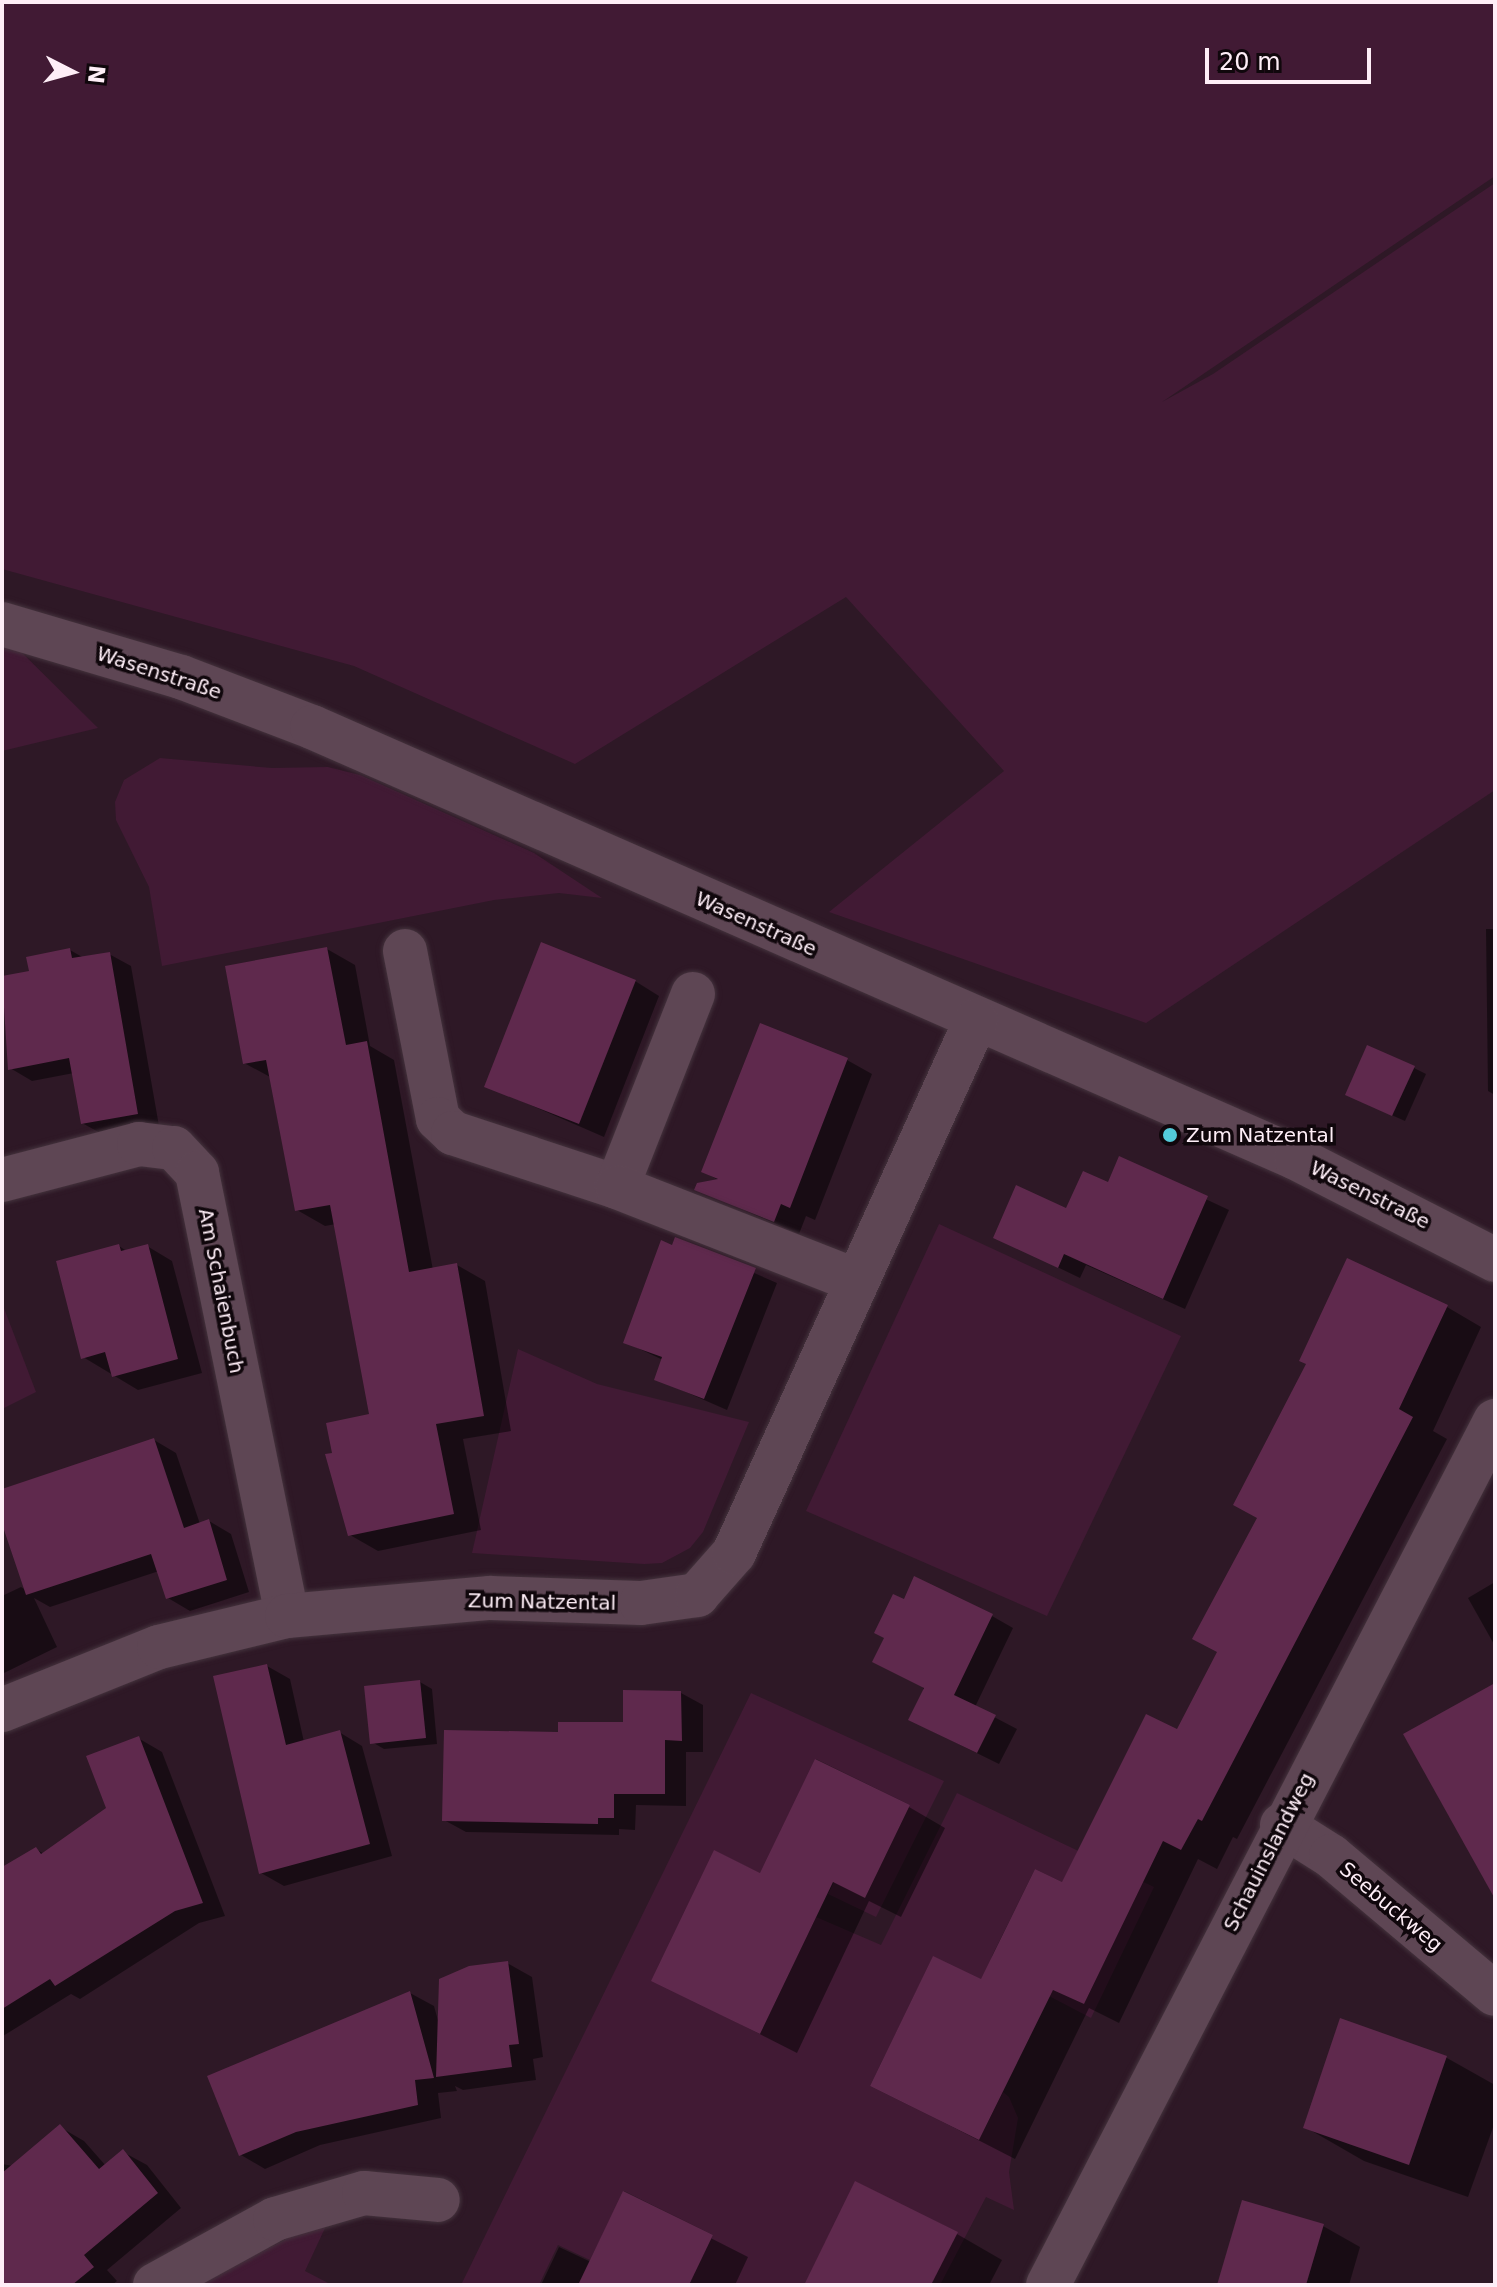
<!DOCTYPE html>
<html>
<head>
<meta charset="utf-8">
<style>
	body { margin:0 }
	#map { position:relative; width:1497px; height:2287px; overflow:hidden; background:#2e1826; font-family:"DejaVu Sans",sans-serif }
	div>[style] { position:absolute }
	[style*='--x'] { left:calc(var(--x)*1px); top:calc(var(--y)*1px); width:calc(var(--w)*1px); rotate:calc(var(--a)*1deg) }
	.green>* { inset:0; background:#411a34 }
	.shadow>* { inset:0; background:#0007 }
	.building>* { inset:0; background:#5f294d }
	.roads { filter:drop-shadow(0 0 2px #44333d) drop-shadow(0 0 2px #44333d) }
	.street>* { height:44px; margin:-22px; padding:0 22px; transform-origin:22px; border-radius:22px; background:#5e4654 }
	.dots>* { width:22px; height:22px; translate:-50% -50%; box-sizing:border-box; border:4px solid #10070c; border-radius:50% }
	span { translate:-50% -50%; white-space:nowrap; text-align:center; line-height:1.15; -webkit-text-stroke:7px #10070c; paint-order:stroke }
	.street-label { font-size:20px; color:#feeef7 }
	.poi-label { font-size:20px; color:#feeef7 }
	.left { translate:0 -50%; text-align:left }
	.frame { position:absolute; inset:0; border:4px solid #feeef7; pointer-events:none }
	.north { position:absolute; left:32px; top:32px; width:80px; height:80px; -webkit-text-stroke:6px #10070c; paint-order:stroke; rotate:96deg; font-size:22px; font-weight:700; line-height:32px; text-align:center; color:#feeef7 }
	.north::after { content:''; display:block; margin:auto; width:28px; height:36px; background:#feeef7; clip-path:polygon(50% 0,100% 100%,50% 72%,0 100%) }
	.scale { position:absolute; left:1205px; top:48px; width:166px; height:36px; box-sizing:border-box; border:4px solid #feeef7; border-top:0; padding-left:10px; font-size:24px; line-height:28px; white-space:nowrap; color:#feeef7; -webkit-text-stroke:6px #10070c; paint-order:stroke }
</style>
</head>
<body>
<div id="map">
	<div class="green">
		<i style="clip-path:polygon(2px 2px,1495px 2px,1495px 176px,1162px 402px,1213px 374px,1495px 183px,1495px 790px,1146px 1023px,829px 912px,1004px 771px,846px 597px,575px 764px,354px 666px,2px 569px)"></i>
		<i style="clip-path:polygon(2px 633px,98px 728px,2px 751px)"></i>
		<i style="clip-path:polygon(160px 758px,272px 768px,328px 767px,360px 775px,534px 853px,602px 898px,559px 893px,494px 900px,162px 966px,149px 887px,116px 820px,115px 802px,124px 780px)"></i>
		<i style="clip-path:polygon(939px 1224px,1181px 1336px,1047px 1616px,806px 1511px)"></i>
		<i style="clip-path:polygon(2px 1303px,36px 1392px,2px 1409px)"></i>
		<i style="clip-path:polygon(518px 1349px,597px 1384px,749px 1422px,703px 1532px,690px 1548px,662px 1563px,644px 1564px,472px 1553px)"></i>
		<i style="clip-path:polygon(751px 1693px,944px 1781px,876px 1917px,828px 1894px,834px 1882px,865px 1898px,910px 1805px,816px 1759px,772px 1849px,768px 1877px,714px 1851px,760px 2034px,816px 1917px,881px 1945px,957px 1793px,1154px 1887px,1091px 2018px,1049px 1996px,1053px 1989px,1084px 2004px,1127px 1914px,1035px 1869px,992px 1956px,988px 1983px,933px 1957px,870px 2086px,979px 2140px,1003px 2092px,1009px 2097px,1018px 2118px,1009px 2172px,1014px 2210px,986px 2197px,940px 2285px,931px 2285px,957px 2232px,856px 2182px,804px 2285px,689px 2285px,713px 2235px,624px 2191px,590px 2260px,558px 2245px,539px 2285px,461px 2285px)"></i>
		<i style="clip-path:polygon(325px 2228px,305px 2271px,332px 2285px,195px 2285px,302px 2231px)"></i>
	</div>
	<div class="shadow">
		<i style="clip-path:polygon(1486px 929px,1495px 929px,1495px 1095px,1488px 1091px)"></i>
		<i style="clip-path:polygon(327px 949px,355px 965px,370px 1046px,394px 1060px,433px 1270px,457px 1265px,485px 1281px,511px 1431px,463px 1439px,481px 1530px,378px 1551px,350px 1535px,334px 1454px,372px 1416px,336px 1224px,325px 1226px,297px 1210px,272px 1078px,244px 1063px)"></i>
		<i style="clip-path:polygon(70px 950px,84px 958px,109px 954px,131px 966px,159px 1126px,104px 1135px,82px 1123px,74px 1073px,32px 1081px,10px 1068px,2px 978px,31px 973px)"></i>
		<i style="clip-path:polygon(635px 981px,659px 996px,604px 1137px,487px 1086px)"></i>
		<i style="clip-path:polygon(847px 1060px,872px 1074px,815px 1220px,806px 1216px,799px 1234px,696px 1189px,720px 1181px,704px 1172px)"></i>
		<i style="clip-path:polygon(1414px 1068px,1426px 1074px,1405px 1121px,1360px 1101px)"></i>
		<i style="clip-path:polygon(1120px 1159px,1229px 1210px,1185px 1309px,1086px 1265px,1080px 1278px,995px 1237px,1067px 1210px,1109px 1184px)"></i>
		<i style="clip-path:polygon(676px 1239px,777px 1283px,727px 1410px,656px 1379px,663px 1360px,625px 1342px)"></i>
		<i style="clip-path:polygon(119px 1246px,128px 1252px,147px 1246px,172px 1261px,202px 1373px,138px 1390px,83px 1357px)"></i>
		<i style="clip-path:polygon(1447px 1307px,1481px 1327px,1433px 1431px,1447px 1439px,1237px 1839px,1233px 1837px,1217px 1869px,1198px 1859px,1119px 2023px,1089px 2008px,1015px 2159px,873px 2086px,982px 1982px,1063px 1885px,1177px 1732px,1219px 1652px,1309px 1364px)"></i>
		<i style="clip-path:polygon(154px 1440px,176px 1453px,200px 1524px,209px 1521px,231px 1534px,249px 1592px,190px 1611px,168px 1598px,159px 1571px,50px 1607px,34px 1598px,57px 1647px,2px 1674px,2px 1596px,21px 1587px,26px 1590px,2px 1518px,2px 1491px)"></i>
		<i style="clip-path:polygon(1495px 1582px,1495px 1646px,1468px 1598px)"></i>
		<i style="clip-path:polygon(905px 1602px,992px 1616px,1013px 1628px,975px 1707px,1017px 1729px,999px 1764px,932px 1731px)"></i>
		<i style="clip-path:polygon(267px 1666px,290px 1679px,304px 1742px,339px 1732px,362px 1746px,392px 1856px,284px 1886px,261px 1873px)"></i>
		<i style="clip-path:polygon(420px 1682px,432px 1689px,437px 1744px,384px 1749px,372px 1742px)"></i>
		<i style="clip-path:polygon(681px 1693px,703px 1705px,703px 1752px,686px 1752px,686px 1806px,636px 1805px,635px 1830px,619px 1829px,619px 1835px,466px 1832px,444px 1820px,560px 1734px,624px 1724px)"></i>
		<i style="clip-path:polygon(138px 1738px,162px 1752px,225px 1916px,199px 1923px,80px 1999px,71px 1994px,3px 2036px,2px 1869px,36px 1849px,44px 1854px,109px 1809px)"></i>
		<i style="clip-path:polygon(909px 1807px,945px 1828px,901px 1917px,869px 1901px,797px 2053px,654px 1980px,761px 1876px)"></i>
		<i style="clip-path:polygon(507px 1963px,532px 1977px,543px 2057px,533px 2059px,536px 2080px,463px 2090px,455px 2086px,457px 2091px,438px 2093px,441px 2118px,320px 2145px,265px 2169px,241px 2155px,410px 1993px,434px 2006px,439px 2024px)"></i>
		<i style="clip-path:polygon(1341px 2021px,1447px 2058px,1495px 2085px,1495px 2122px,1468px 2197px,1364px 2161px,1305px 2127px)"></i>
		<i style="clip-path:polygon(60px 2127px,84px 2141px,106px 2166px,123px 2152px,147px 2165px,181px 2208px,107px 2270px,117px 2281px,112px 2285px,2px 2285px,2px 2164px,13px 2166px)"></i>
		<i style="clip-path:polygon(624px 2194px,748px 2257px,735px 2285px,541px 2285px,559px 2247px,591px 2262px)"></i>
		<i style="clip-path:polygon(1323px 2226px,1360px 2247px,1349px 2285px,1219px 2285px)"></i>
		<i style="clip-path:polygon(957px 2234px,1002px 2260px,989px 2285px,806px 2285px)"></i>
	</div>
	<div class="building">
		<i style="clip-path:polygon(541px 942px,636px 980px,579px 1124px,484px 1087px)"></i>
		<i style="clip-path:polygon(327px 947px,346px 1045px,367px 1041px,409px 1272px,457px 1263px,484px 1416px,436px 1424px,454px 1514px,348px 1536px,325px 1454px,332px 1453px,326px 1423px,369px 1414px,330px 1205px,295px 1211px,266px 1060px,243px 1064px,225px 966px)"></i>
		<i style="clip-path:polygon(70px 948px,72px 958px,110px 952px,138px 1114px,81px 1124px,69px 1058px,8px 1070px,2px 976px,29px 971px,26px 957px)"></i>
		<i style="clip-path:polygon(760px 1023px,848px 1058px,790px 1208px,781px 1204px,774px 1222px,694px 1190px,697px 1183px,718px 1179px,701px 1172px)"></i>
		<i style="clip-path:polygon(1367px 1045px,1415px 1066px,1392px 1116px,1345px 1095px)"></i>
		<i style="clip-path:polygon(1119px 1156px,1208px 1196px,1163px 1299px,1064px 1254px,1058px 1268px,993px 1238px,1016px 1185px,1066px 1208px,1083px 1171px,1108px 1182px)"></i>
		<i style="clip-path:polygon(675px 1237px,756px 1268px,704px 1399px,654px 1380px,662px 1357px,623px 1343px,661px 1240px,672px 1245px)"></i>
		<i style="clip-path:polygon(119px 1244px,121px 1251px,148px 1244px,178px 1359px,112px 1377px,105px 1352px,81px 1359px,56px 1261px)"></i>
		<i style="clip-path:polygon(1347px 1258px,1448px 1305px,1399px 1409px,1413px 1417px,1202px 1821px,1198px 1819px,1181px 1850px,1163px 1841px,1084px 2004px,1053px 1990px,979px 2140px,870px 2086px,933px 1956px,981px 1979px,1035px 1869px,1062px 1882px,1146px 1714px,1177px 1729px,1217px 1652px,1192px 1639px,1257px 1518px,1233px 1505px,1306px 1364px,1299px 1361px)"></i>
		<i style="clip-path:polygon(154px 1438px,184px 1528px,209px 1519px,227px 1580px,166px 1599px,151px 1554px,26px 1595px,2px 1524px,2px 1489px)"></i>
		<i style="clip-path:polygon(914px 1576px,993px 1614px,954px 1695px,996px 1715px,977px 1753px,908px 1720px,924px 1688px,872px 1662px,884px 1638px,874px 1633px,893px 1594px,904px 1599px)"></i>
		<i style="clip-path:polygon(267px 1664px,286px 1745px,340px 1730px,370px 1844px,259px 1874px,213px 1676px)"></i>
		<i style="clip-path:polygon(420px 1680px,426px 1738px,370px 1744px,364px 1686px)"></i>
		<i style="clip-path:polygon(1495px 1683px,1495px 1899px,1403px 1734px)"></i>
		<i style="clip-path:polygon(623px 1690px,681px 1691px,682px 1741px,665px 1740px,665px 1794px,614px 1794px,614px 1818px,598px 1818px,598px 1824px,442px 1821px,444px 1730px,558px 1732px,558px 1722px,623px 1722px)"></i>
		<i style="clip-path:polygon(139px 1736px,203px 1903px,175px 1911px,55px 1986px,50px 1979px,2px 2009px,2px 1867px,36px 1847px,41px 1854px,106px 1808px,86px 1756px)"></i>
		<i style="clip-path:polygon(815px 1759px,910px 1805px,865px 1898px,833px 1882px,760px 2034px,651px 1981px,714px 1850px,760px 1873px)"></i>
		<i style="clip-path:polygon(508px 1961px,519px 2044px,509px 2045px,512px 2067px,436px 2077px,439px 1979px,469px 1966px)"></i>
		<i style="clip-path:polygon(410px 1991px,434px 2078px,415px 2080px,418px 2105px,296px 2132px,239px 2156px,207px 2076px)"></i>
		<i style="clip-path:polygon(1340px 2018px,1447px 2056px,1409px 2165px,1303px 2128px)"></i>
		<i style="clip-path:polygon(60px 2124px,99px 2169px,123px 2149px,158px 2193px,84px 2255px,94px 2267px,72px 2285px,2px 2285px,2px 2173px)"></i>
		<i style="clip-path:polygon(855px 2181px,958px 2232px,931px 2285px,804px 2285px)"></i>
		<i style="clip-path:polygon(623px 2191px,713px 2235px,689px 2285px,578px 2285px)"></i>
		<i style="clip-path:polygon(1242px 2200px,1324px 2224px,1306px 2285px,1217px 2285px)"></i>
	</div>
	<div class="roads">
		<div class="street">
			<i style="--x:2;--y:624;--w:187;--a:16.5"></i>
			<i style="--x:181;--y:677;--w:140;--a:20.9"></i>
			<i style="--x:312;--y:727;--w:1074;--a:23.65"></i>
			<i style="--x:1296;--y:1158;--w:224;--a:27.1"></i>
			<i style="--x:405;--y:951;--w:171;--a:78.9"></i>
			<i style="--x:438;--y:1119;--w:21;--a:43"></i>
			<i style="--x:453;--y:1133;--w:173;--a:18.2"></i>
			<i style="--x:693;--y:994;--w:207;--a:111.5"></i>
			<i style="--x:617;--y:1187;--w:255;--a:21.4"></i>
			<i style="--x:2;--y:1180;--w:142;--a:-14.7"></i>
			<i style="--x:139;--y:1144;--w:35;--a:7"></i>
			<i style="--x:174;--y:1148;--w:34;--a:47"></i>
			<i style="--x:197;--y:1173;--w:452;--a:78.5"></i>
			<i style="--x:2;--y:1710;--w:169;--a:-21.9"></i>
			<i style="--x:159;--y:1647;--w:132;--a:-13.6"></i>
			<i style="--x:287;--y:1616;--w:204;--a:-5.1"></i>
			<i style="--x:490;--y:1598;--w:151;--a:1.9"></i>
			<i style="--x:641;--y:1603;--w:57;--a:-8.1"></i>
			<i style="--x:697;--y:1595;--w:56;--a:-48.6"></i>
			<i style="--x:734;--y:1553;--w:585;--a:-65.58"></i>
			<i style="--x:1282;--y:1825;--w:58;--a:32.3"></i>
			<i style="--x:1331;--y:1856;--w:214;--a:40.1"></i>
			<i style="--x:155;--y:2285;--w:137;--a:-28.8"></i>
			<i style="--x:275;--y:2219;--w:93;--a:-16.3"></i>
			<i style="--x:364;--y:2193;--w:74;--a:5.4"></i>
			<i style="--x:1048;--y:2285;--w:973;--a:-62.64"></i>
		</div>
	</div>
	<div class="dots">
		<i style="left:1170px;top:1135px;background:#53cbda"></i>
	</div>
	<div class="street-label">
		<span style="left:159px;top:673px;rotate:18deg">Wasenstraße</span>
		<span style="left:756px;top:924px;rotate:24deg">Wasenstraße</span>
		<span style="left:1370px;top:1195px;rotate:26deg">Wasenstraße</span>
		<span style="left:221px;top:1291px;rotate:79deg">Am Schaienbuch</span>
		<span style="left:542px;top:1602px;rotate:1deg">Zum Natzental</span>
		<span style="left:1269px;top:1852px;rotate:-63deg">Schauinslandweg</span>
		<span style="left:1391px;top:1907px;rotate:40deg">Seebuckweg</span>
	</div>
	<div class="poi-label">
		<span class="left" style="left:1186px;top:1135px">Zum Natzental</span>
	</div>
	<div class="frame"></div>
	<div class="north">N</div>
	<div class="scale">20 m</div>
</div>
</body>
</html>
